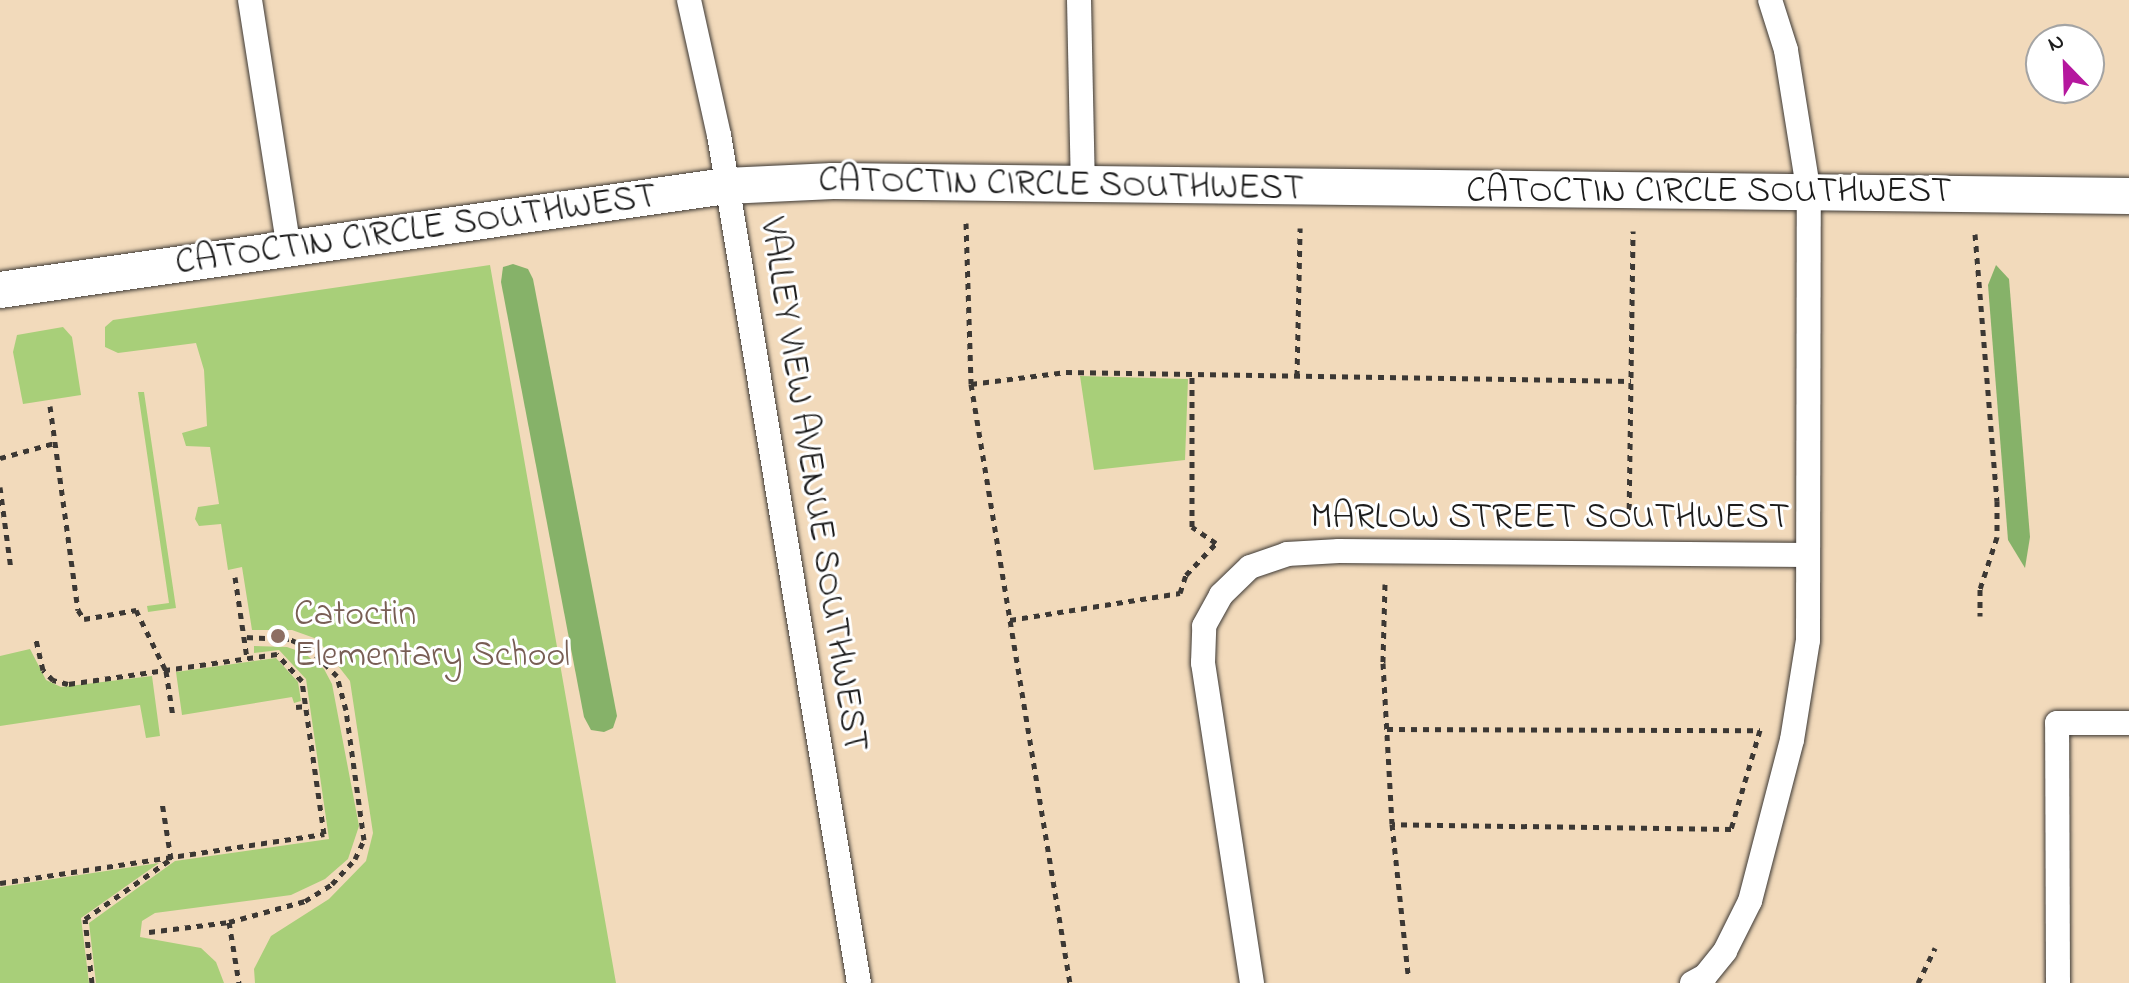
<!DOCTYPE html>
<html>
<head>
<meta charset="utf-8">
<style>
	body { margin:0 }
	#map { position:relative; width:2129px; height:983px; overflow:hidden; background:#f2dabb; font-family:"Indie Flower",sans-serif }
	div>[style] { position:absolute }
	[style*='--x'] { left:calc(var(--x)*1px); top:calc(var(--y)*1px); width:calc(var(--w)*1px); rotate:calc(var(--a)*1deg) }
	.green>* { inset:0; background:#a8cf79 }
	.forest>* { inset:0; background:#86b269 }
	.path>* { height:5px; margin-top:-2.5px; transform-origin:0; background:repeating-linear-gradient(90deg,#3c3834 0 6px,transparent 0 12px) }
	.roads { filter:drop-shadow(0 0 2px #3c3834) drop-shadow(0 0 2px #3c3834) }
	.street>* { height:24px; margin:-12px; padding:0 12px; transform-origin:12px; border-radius:12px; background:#fff }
	.secondary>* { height:36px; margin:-18px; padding:0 18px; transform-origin:18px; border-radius:18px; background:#fff }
	.dots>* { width:22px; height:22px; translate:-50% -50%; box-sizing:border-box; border:4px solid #fff; border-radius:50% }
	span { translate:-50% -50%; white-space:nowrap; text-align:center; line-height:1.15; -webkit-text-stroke:6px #fff; paint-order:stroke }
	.street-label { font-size:36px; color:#1c1c1c }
	.education-label { font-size:36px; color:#785e54 }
	.left { translate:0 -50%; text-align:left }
	.north { position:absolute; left:2025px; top:24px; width:80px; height:80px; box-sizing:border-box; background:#fff; border:2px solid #a4a4a4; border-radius:50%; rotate:337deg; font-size:22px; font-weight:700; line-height:32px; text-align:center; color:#1c1c1c }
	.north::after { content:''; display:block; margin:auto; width:28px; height:36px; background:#b5179e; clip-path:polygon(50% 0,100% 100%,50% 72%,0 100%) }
</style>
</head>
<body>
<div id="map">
	<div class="green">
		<i style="clip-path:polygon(490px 265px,616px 983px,255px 983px,254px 969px,271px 936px,329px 899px,366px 861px,373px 833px,350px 681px,317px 639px,292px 630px,252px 630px,242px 567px,228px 570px,221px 524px,199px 526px,195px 519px,198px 507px,219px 504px,210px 447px,186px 446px,182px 433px,207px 426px,204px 370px,196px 343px,118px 353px,105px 347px,105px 327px,113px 320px)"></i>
		<i style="clip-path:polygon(63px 327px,72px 337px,81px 395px,23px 404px,13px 352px,17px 335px)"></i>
		<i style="clip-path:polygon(1080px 376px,1188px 379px,1185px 460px,1094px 470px)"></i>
		<i style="clip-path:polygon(138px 392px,144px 392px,176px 608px,148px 612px,147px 606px,169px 603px)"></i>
		<i style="clip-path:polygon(254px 646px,287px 647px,304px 653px,324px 669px,332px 684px,359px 826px,348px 859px,325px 879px,291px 895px,155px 913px,142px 921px,140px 937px,201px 948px,216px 962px,224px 983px,96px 983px,89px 923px,175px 861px,329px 839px,306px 679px,279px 650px,254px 653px)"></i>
		<i style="clip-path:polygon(30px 649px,46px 680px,61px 687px,152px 676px,160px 736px,146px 738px,140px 705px,0 726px,0 656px)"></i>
		<i style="clip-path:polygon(276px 658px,298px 682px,301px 701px,294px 703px,292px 697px,182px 715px,176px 672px)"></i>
		<i style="clip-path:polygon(159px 863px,81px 918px,89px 983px,0 983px,0 887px)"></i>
	</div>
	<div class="forest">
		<i style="clip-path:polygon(513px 264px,528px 269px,533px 279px,617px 716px,613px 728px,604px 732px,591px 730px,584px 717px,501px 282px,503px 267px)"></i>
		<i style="clip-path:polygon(1996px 265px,2009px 279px,2030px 537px,2025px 568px,2008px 540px,1988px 285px)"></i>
	</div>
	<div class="path">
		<i style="--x:966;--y:223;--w:161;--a:88.2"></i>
		<i style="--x:971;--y:384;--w:607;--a:80.62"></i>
		<i style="--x:1975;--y:234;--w:268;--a:85.3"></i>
		<i style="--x:1997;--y:501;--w:36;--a:90"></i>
		<i style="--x:1997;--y:537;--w:55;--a:108.1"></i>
		<i style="--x:1980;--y:589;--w:27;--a:90"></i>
		<i style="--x:1297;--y:376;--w:148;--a:-88.8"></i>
		<i style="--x:971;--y:384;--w:96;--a:-7.2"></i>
		<i style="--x:1066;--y:372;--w:565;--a:0.91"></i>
		<i style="--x:50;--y:406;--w:206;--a:82.2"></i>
		<i style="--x:78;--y:610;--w:11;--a:56"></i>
		<i style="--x:84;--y:619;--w:53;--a:-9.8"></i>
		<i style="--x:136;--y:610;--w:68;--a:63.8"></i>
		<i style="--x:166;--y:671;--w:47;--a:81.3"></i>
		<i style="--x:0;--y:458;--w:57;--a:-15.3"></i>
		<i style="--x:0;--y:487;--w:83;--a:82.4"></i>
		<i style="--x:1629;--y:521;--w:290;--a:-89.2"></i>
		<i style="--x:235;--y:577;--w:82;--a:81.6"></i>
		<i style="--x:1385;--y:584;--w:79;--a:91.5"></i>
		<i style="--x:1383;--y:663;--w:161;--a:86.8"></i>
		<i style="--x:1392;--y:824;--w:151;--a:83.9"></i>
		<i style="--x:1010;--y:620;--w:172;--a:-9"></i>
		<i style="--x:1180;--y:593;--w:19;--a:-72"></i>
		<i style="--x:1186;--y:575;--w:44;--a:-46.8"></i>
		<i style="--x:1216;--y:543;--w:29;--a:-146"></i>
		<i style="--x:1192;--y:527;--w:153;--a:-90"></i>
		<i style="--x:296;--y:707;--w:10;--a:-6"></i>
		<i style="--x:1387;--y:729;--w:373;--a:0.2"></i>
		<i style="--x:1760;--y:730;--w:103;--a:106.3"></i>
		<i style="--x:1731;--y:829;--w:339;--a:-179.2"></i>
		<i style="--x:0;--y:883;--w:328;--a:-8.6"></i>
		<i style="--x:324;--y:834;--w:155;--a:-98.2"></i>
		<i style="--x:302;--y:681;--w:37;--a:-133"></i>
		<i style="--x:277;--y:654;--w:211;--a:171.8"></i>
		<i style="--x:68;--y:684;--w:16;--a:-165"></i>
		<i style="--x:53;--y:680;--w:14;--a:-135"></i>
		<i style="--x:43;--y:670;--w:32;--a:-103"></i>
		<i style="--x:229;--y:922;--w:79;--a:-15.4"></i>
		<i style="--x:305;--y:901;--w:32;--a:-32"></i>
		<i style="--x:332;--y:884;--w:34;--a:-47"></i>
		<i style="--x:355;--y:859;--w:21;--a:-65"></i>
		<i style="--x:364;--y:840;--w:131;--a:-97.9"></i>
		<i style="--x:346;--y:710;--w:35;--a:-105"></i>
		<i style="--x:337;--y:676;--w:41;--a:-135"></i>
		<i style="--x:308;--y:647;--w:21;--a:-157"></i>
		<i style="--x:289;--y:639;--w:45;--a:-177.5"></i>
		<i style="--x:149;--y:932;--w:81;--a:-7.1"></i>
		<i style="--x:229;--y:922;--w:62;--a:80.7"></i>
		<i style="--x:92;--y:983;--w:64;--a:-96.2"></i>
		<i style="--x:85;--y:919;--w:105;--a:-34.9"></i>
		<i style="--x:171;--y:859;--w:58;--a:-99"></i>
		<i style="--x:1918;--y:983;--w:39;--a:-64"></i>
	</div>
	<div class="roads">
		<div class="street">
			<i style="--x:250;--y:0;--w:252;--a:81.1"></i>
			<i style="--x:689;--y:0;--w:138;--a:77.5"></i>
			<i style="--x:719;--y:135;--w:859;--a:80.63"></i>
			<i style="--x:1079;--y:0;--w:186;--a:88.8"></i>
			<i style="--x:1252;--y:983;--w:324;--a:-98.7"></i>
			<i style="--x:1203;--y:663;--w:37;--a:-88"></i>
			<i style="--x:1204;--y:626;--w:35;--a:-61"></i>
			<i style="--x:1221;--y:595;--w:40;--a:-44"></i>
			<i style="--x:1250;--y:567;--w:39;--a:-19"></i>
			<i style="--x:1287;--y:554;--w:52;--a:-3.3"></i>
			<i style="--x:1339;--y:551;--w:469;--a:0.5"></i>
			<i style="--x:1692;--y:983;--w:15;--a:-28"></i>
			<i style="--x:1705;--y:976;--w:32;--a:-51"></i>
			<i style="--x:1725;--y:951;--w:56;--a:-63.4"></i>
			<i style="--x:1750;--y:901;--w:166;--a:-75.4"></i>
			<i style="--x:1792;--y:740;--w:101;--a:-80.9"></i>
			<i style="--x:1808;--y:640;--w:446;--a:-89.9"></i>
			<i style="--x:1809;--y:194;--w:146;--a:-99.1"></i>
			<i style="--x:1786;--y:50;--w:52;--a:-107.7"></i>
			<i style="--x:2058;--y:983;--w:260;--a:-90.2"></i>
			<i style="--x:2057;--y:723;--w:72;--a:0"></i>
		</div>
		<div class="secondary">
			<i style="--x:0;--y:290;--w:733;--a:-8.15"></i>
			<i style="--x:726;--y:186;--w:107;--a:-2.7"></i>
			<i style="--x:833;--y:181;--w:1296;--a:0.66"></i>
		</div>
	</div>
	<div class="dots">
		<i style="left:278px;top:636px;background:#8d6e63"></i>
	</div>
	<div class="street-label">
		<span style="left:1061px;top:186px;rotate:1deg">CATOCTIN CIRCLE SOUTHWEST</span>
		<span style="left:1709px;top:193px">CATOCTIN CIRCLE SOUTHWEST</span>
		<span style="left:416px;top:231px;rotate:-8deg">CATOCTIN CIRCLE SOUTHWEST</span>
		<span style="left:812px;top:485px;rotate:81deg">VALLEY VIEW AVENUE SOUTHWEST</span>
		<span style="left:1550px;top:519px">MARLOW STREET SOUTHWEST</span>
	</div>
	<div class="education-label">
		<span class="left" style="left:294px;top:636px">Catoctin<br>Elementary School</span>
	</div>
	<div class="north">N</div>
</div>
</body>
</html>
